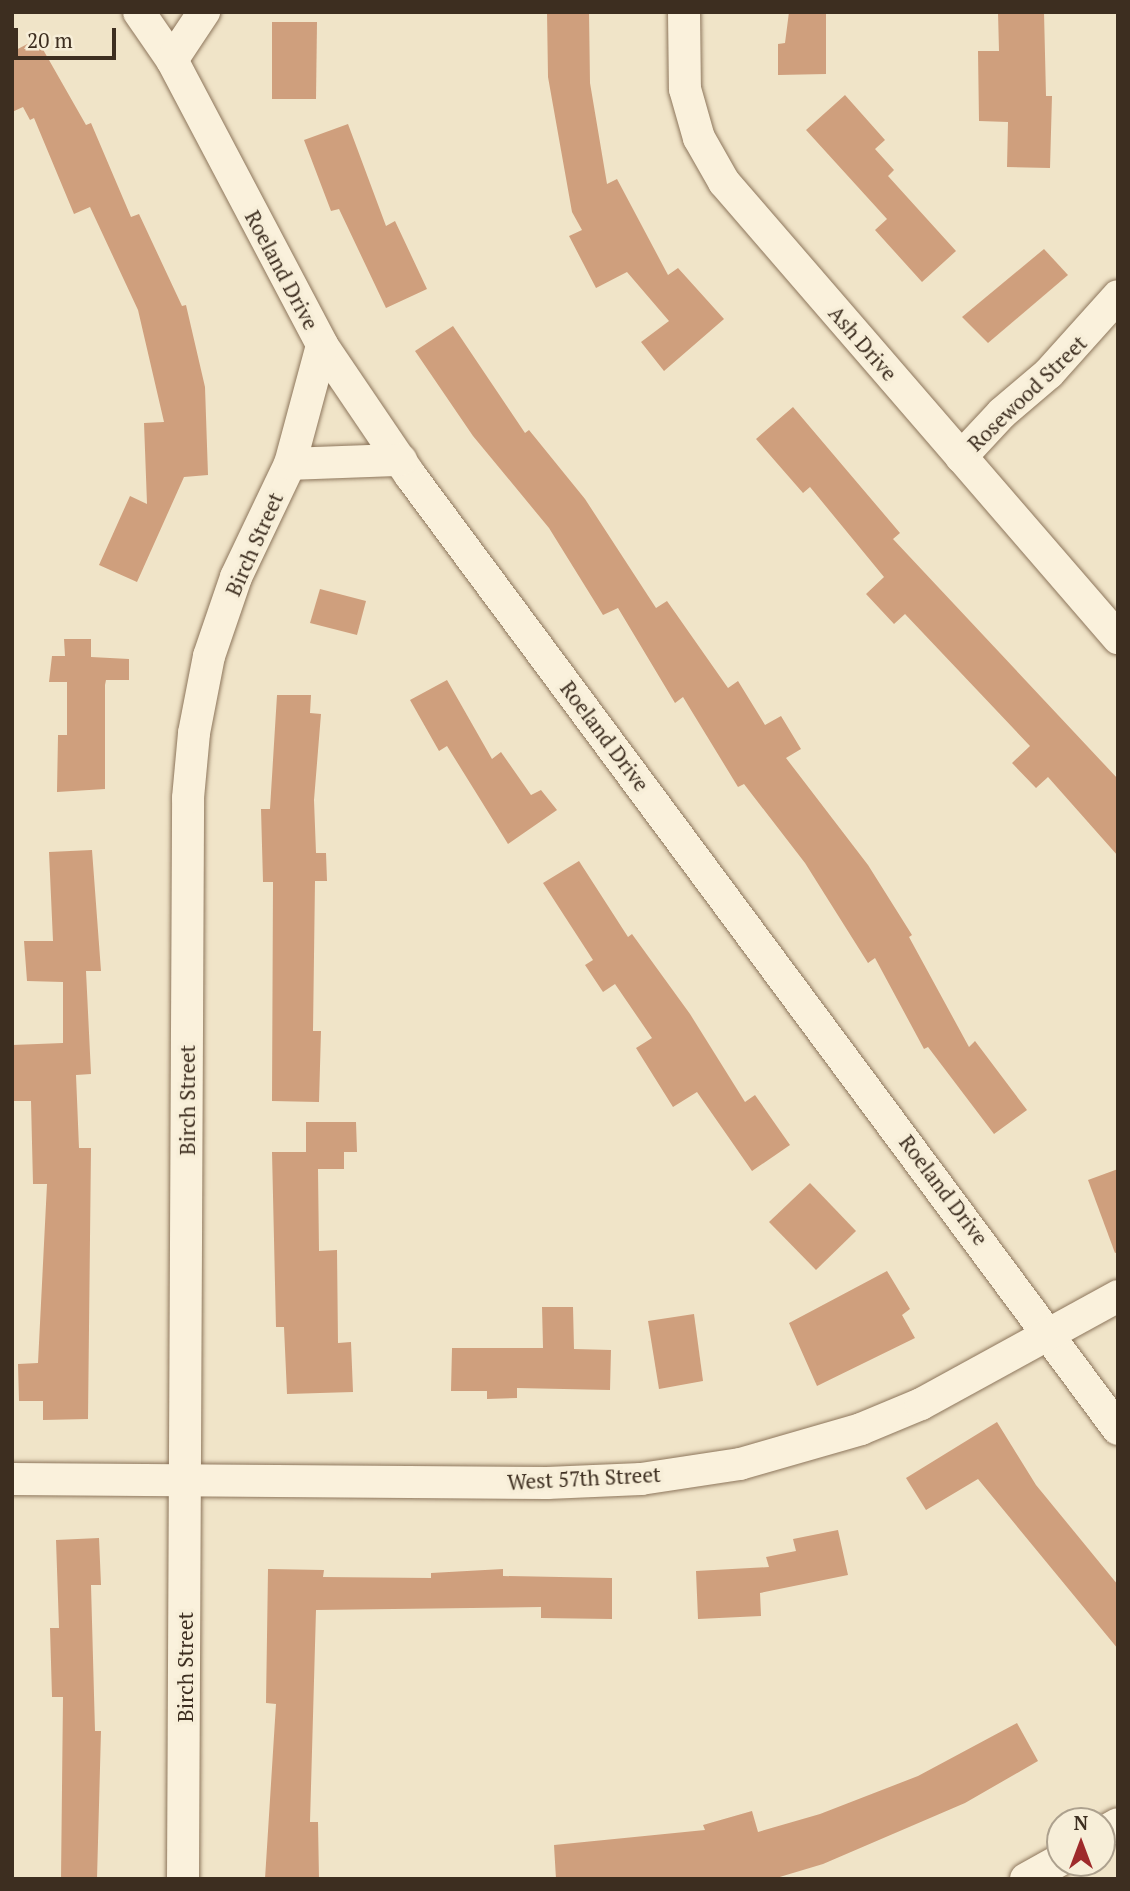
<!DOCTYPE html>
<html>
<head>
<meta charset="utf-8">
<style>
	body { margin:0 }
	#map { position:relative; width:1130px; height:1891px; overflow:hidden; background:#f0e4c8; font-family:"PT Serif",serif }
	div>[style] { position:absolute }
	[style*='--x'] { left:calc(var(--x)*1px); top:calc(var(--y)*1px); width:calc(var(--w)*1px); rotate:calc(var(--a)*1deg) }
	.building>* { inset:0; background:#cf9f7d }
	.roads { filter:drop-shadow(0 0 2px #8d765c) drop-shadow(0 0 2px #8d765c) }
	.street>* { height:32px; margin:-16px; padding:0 16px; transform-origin:16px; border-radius:16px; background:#faf1dc }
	span { translate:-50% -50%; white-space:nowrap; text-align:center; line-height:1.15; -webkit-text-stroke:7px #f7eed8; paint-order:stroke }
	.street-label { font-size:21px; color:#3d2e20 }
	.frame { position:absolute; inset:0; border:14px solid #3d2e20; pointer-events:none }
	.north { position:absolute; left:1046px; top:1807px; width:70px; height:70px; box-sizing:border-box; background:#f7eed8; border:2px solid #ada18e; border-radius:50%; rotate:0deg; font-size:19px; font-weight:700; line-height:28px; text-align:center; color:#3d2e20 }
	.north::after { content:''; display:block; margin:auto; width:24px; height:32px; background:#9e2a2b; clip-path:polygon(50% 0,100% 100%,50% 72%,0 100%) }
	.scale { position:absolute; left:14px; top:28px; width:102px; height:32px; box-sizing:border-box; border:4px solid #3d2e20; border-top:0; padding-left:9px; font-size:21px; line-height:24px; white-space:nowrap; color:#3d2e20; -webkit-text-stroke:5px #f7eed8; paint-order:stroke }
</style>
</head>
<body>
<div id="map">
	<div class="building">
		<i style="clip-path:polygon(547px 12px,589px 12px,590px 83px,607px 184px,617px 179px,668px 275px,678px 268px,724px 319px,664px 371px,641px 342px,669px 321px,627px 272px,596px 288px,569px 236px,582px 230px,572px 212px,548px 77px)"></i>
		<i style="clip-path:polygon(789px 12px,826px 12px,826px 74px,778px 75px,778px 44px,785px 43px)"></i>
		<i style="clip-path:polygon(998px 12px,1044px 12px,1046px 96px,1052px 96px,1050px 168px,1007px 167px,1008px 122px,979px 121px,978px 51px,999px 51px)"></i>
		<i style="clip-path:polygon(272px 22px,317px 22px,316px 99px,272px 99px)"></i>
		<i style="clip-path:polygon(37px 39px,86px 125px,91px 123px,131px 217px,139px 214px,182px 306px,186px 305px,205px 387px,208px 475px,184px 477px,137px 582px,99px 565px,130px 496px,147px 504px,144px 423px,164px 422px,138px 310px,90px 207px,74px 214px,34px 118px,30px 120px,23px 107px,12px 112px,12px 52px)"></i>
		<i style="clip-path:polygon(845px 95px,885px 140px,875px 149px,894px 170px,888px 176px,956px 251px,922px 282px,875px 230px,887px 219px,806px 130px)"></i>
		<i style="clip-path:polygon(348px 124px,386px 226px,395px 221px,427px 289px,386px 308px,339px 209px,331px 211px,304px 140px)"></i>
		<i style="clip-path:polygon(1044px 249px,1068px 275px,988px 343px,962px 317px)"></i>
		<i style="clip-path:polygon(453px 326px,525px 433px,529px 430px,585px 499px,656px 608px,667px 601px,728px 688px,738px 681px,765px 725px,781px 716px,801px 749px,786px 758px,868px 865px,912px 935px,909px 937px,969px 1047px,975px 1041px,1027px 1110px,994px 1134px,928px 1047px,924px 1049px,875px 958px,868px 963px,805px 863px,744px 784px,738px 787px,683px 697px,675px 703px,618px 608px,603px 615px,549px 528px,473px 436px,415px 351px)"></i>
		<i style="clip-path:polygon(793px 407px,900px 533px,893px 539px,1118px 779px,1118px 856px,1048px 777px,1036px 788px,1012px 763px,1030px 746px,905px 614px,894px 624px,866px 594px,884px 577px,810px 487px,803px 493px,756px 439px)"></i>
		<i style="clip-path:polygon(320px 589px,366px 601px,357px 635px,310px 623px)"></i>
		<i style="clip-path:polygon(64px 639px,91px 639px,91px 657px,129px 659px,129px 680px,106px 680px,105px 685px,105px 789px,57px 792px,58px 735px,67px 735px,67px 682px,49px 682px,52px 656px,65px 656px)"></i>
		<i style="clip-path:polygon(447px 680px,492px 759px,501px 752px,531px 795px,541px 790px,557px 810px,508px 844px,447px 746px,439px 751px,410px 700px)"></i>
		<i style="clip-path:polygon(277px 695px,311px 695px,310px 713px,321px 714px,314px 800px,316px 853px,326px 853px,327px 881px,315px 881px,313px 1031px,321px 1031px,319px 1102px,272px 1101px,273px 882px,263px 882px,261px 809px,270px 809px)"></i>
		<i style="clip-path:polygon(92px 850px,101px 971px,86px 971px,91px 1074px,76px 1075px,79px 1148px,91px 1148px,88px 1419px,43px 1420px,43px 1401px,19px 1401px,18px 1364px,38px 1363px,47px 1184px,33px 1184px,31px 1101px,12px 1101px,12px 1045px,63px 1043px,63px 982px,27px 981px,24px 941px,53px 941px,49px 852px)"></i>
		<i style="clip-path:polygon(579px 861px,628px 937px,632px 934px,690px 1014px,745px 1102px,755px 1095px,790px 1145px,752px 1171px,697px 1092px,673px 1107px,636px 1048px,652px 1038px,615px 984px,603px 992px,585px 965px,593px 960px,543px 883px)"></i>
		<i style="clip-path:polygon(306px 1122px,356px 1122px,357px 1152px,344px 1152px,344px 1169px,318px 1169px,319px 1251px,337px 1250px,338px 1343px,351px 1342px,353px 1392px,287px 1394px,284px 1327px,276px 1327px,272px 1152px,306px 1152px)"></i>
		<i style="clip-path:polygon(1118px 1169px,1118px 1252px,1115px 1253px,1088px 1180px)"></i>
		<i style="clip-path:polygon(810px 1183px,856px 1231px,816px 1270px,769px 1222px)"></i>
		<i style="clip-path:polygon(887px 1271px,910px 1309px,902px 1315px,915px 1338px,817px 1386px,789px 1323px)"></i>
		<i style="clip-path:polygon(542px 1307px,573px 1307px,574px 1349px,611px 1350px,610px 1390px,517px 1388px,517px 1398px,487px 1399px,487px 1391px,451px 1391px,452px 1348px,543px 1348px)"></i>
		<i style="clip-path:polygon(694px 1314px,703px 1381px,659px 1389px,648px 1321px)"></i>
		<i style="clip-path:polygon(997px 1422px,1036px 1485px,1118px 1585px,1118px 1649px,978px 1479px,926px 1510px,906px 1478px)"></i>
		<i style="clip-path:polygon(838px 1530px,848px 1575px,760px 1593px,761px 1616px,698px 1619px,696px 1571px,769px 1567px,766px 1557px,796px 1551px,793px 1539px)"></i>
		<i style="clip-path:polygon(99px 1538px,101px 1585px,91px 1585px,95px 1731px,101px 1731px,97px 1879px,61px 1879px,63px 1697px,52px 1697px,50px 1628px,59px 1628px,56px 1540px)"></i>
		<i style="clip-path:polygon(268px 1569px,324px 1570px,323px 1577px,431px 1578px,431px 1573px,503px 1569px,503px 1576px,612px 1578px,612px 1619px,541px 1618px,541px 1607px,316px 1610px,310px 1822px,318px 1822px,319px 1879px,265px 1879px,276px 1704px,266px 1703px)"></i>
		<i style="clip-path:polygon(1017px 1723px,1038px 1761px,965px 1803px,823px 1864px,773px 1879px,556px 1879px,554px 1845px,705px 1830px,703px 1825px,752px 1811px,758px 1832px,820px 1814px,918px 1776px)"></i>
	</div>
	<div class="roads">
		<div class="street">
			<i style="--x:139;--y:12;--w:58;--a:55.5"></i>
			<i style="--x:172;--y:60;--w:322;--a:62.2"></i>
			<i style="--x:322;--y:345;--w:157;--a:55.9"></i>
			<i style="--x:410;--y:475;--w:1188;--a:53.42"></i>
			<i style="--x:684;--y:12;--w:77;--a:89.3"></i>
			<i style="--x:685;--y:89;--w:51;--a:74.1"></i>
			<i style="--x:699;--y:138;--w:51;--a:60.4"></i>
			<i style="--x:724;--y:182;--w:603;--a:49.17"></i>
			<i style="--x:172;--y:60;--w:58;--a:-56.3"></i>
			<i style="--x:961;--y:457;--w:60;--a:-47"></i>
			<i style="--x:1002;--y:413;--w:62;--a:-40.4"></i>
			<i style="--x:1049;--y:373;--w:103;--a:-48.1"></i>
			<i style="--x:290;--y:464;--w:111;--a:-2.1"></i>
			<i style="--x:12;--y:1479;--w:535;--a:0.43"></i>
			<i style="--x:547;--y:1483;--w:94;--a:-2.4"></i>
			<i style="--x:641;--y:1479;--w:100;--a:-8.6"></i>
			<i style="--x:740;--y:1464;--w:126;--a:-16.1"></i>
			<i style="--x:861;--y:1429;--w:65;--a:-22.6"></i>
			<i style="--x:921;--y:1404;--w:225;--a:-28.7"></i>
			<i style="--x:1102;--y:1833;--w:18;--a:-29"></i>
			<i style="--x:183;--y:1879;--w:1081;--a:-89.73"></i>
			<i style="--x:188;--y:798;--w:65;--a:-84.7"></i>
			<i style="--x:194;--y:733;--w:78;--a:-79"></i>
			<i style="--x:209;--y:656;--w:83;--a:-71.1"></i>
			<i style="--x:236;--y:577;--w:125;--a:-64.5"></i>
			<i style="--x:290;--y:464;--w:123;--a:-74.9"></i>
			<i style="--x:1026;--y:1879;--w:39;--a:-29"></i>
		</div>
	</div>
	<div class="street-label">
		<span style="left:282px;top:270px;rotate:62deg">Roeland Drive</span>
		<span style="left:863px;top:343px;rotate:49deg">Ash Drive</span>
		<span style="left:1027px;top:393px;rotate:-44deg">Rosewood Street</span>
		<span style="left:254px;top:544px;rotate:-66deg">Birch Street</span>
		<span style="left:605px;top:736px;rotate:53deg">Roeland Drive</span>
		<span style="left:187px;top:1100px;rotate:-90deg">Birch Street</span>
		<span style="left:944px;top:1190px;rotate:53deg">Roeland Drive</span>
		<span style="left:584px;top:1478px;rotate:-3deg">West 57th Street</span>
		<span style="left:185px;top:1667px;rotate:-90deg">Birch Street</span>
	</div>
	<div class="frame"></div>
	<div class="north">N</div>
	<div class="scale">20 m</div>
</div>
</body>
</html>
